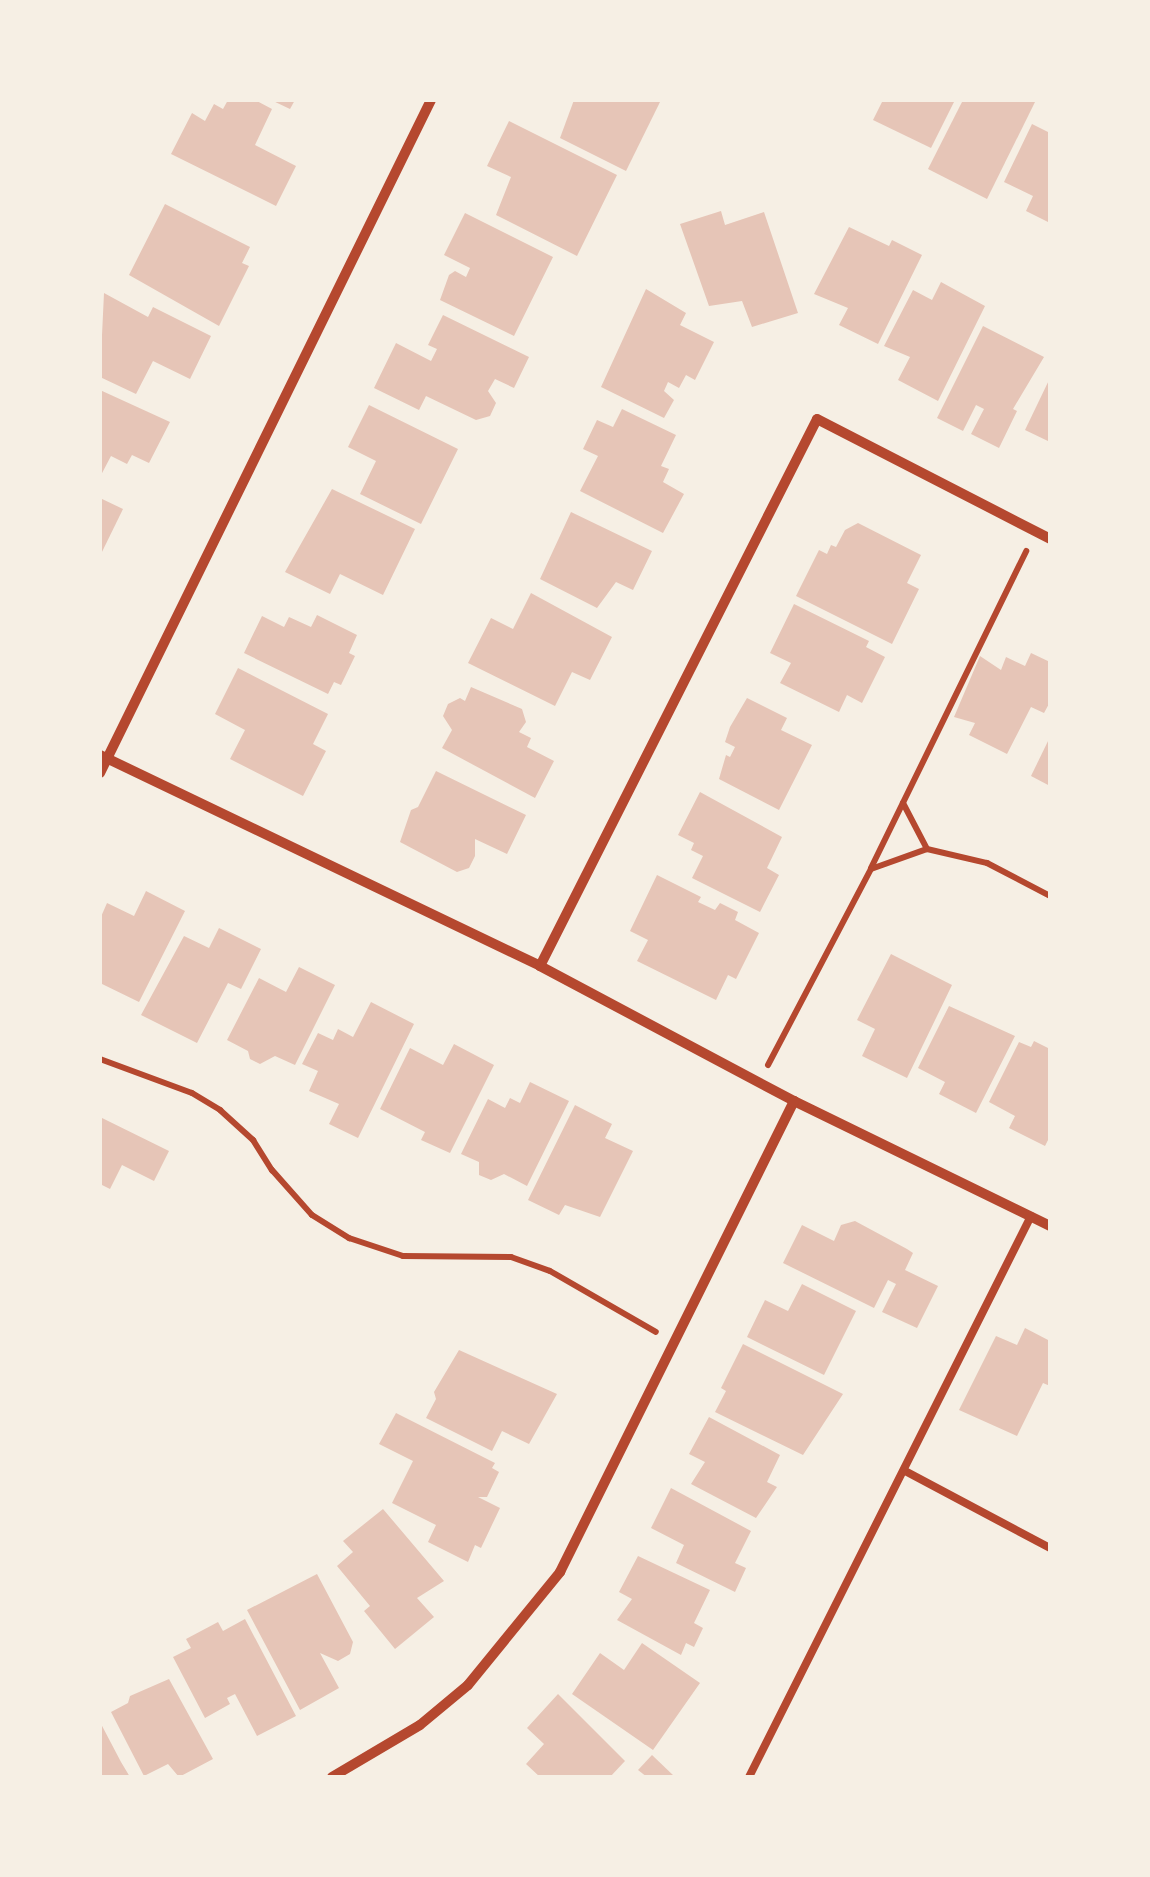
<!DOCTYPE html>
<html>
<head>
<meta charset="utf-8">
<style>
	body { margin:0 }
	#map { position:relative; width:1150px; height:1877px; overflow:hidden; background:#f6efe4; font-family:"Space Grotesk",sans-serif }
	div>[style] { position:absolute }
	[style*='--x'] { left:calc(var(--x)*1px); top:calc(var(--y)*1px); width:calc(var(--w)*1px); rotate:calc(var(--a)*1deg) }
	.building>* { inset:0; background:#e6c5b7 }
	.path>* { height:6px; margin:-3px; padding:0 3px; transform-origin:3px; border-radius:3px; background:#b5482f }
	.service>* { height:8px; margin:-4px; padding:0 4px; transform-origin:4px; border-radius:4px; background:#b5482f }
	.minor>* { height:10px; margin:-5px; padding:0 5px; transform-origin:5px; border-radius:5px; background:#b5482f }
	span { translate:-50% -50%; white-space:nowrap; text-align:center; line-height:1.15; -webkit-text-stroke:9px #f6efe4; paint-order:stroke }
	.frame { position:absolute; inset:0; border:102px solid #f6efe4; pointer-events:none }
</style>
</head>
<body>
<div id="map">
	<div class="building">
		<i style="clip-path:polygon(228px 100px,255px 100px,272px 109px,255px 145px,296px 166px,276px 206px,171px 154px,192px 113px,205px 121px,214px 104px,223px 109px)"></i>
		<i style="clip-path:polygon(271px 100px,295px 100px,290px 109px)"></i>
		<i style="clip-path:polygon(574px 100px,661px 100px,626px 171px,560px 138px)"></i>
		<i style="clip-path:polygon(883px 100px,955px 100px,931px 148px,873px 120px)"></i>
		<i style="clip-path:polygon(963px 100px,1036px 100px,987px 199px,928px 169px)"></i>
		<i style="clip-path:polygon(509px 121px,617px 175px,577px 256px,496px 215px,511px 177px,487px 166px)"></i>
		<i style="clip-path:polygon(1032px 124px,1050px 133px,1050px 223px,1026px 211px,1033px 196px,1004px 182px)"></i>
		<i style="clip-path:polygon(165px 204px,250px 247px,242px 263px,249px 266px,219px 326px,129px 275px)"></i>
		<i style="clip-path:polygon(721px 211px,725px 225px,764px 212px,798px 313px,752px 327px,742px 301px,709px 306px,680px 224px)"></i>
		<i style="clip-path:polygon(465px 213px,553px 257px,514px 336px,440px 300px,449px 275px,455px 271px,466px 277px,470px 268px,444px 255px)"></i>
		<i style="clip-path:polygon(849px 227px,889px 246px,892px 240px,922px 255px,878px 344px,839px 325px,848px 308px,814px 294px)"></i>
		<i style="clip-path:polygon(941px 282px,985px 306px,938px 401px,898px 380px,910px 357px,884px 346px,913px 290px,932px 300px)"></i>
		<i style="clip-path:polygon(646px 289px,686px 313px,680px 325px,714px 342px,695px 380px,686px 375px,679px 388px,668px 382px,664px 391px,674px 400px,664px 418px,601px 387px)"></i>
		<i style="clip-path:polygon(104px 293px,148px 317px,153px 307px,211px 336px,190px 379px,153px 361px,136px 394px,100px 377px)"></i>
		<i style="clip-path:polygon(443px 315px,529px 357px,514px 388px,495px 379px,488px 391px,496px 403px,490px 416px,476px 420px,426px 396px,419px 410px,374px 388px,396px 343px,431px 361px,437px 349px,428px 345px)"></i>
		<i style="clip-path:polygon(983px 326px,1044px 357px,1013px 409px,1017px 411px,999px 448px,971px 434px,984px 409px,976px 405px,963px 431px,937px 418px)"></i>
		<i style="clip-path:polygon(1050px 378px,1050px 442px,1025px 430px)"></i>
		<i style="clip-path:polygon(100px 390px,170px 422px,149px 463px,132px 455px,127px 464px,111px 456px,100px 477px)"></i>
		<i style="clip-path:polygon(369px 405px,458px 449px,421px 524px,360px 494px,376px 461px,348px 447px)"></i>
		<i style="clip-path:polygon(622px 409px,676px 435px,661px 466px,669px 469px,663px 482px,684px 494px,663px 533px,580px 491px,598px 456px,583px 449px,597px 420px,613px 427px)"></i>
		<i style="clip-path:polygon(332px 489px,415px 529px,383px 595px,340px 574px,330px 594px,285px 572px)"></i>
		<i style="clip-path:polygon(100px 498px,123px 509px,100px 556px)"></i>
		<i style="clip-path:polygon(571px 512px,652px 551px,633px 590px,616px 582px,597px 608px,540px 579px)"></i>
		<i style="clip-path:polygon(858px 523px,921px 555px,907px 583px,919px 589px,892px 644px,796px 596px,819px 550px,827px 554px,831px 545px,836px 547px,845px 530px)"></i>
		<i style="clip-path:polygon(531px 593px,612px 637px,590px 680px,572px 672px,555px 706px,468px 663px,491px 618px,513px 629px)"></i>
		<i style="clip-path:polygon(794px 604px,869px 641px,866px 647px,885px 657px,862px 703px,847px 695px,839px 712px,780px 683px,791px 663px,770px 653px)"></i>
		<i style="clip-path:polygon(317px 615px,357px 635px,349px 653px,355px 656px,341px 685px,334px 682px,328px 694px,244px 653px,262px 616px,284px 627px,289px 617px,311px 627px)"></i>
		<i style="clip-path:polygon(1031px 653px,1050px 662px,1050px 702px,1044px 713px,1031px 707px,1007px 754px,969px 735px,975px 723px,954px 717px,980px 656px,1001px 670px,1006px 657px,1025px 666px)"></i>
		<i style="clip-path:polygon(238px 668px,328px 714px,313px 744px,326px 751px,303px 796px,230px 759px,245px 730px,215px 714px)"></i>
		<i style="clip-path:polygon(471px 687px,522px 709px,526px 722px,519px 732px,531px 738px,527px 747px,554px 761px,535px 798px,442px 748px,452px 730px,443px 716px,448px 704px,460px 698px,465px 701px)"></i>
		<i style="clip-path:polygon(747px 698px,787px 718px,781px 730px,812px 745px,779px 810px,719px 779px,726px 755px,730px 757px,735px 747px,725px 742px,730px 727px)"></i>
		<i style="clip-path:polygon(1050px 737px,1050px 786px,1031px 776px)"></i>
		<i style="clip-path:polygon(436px 771px,526px 815px,507px 854px,475px 839px,475px 856px,469px 868px,457px 872px,400px 842px,411px 810px,418px 807px)"></i>
		<i style="clip-path:polygon(700px 792px,782px 837px,767px 868px,779px 875px,760px 912px,692px 878px,703px 856px,691px 850px,694px 843px,678px 835px)"></i>
		<i style="clip-path:polygon(657px 875px,701px 897px,698px 902px,715px 910px,720px 903px,738px 912px,735px 920px,759px 933px,736px 979px,728px 975px,716px 1000px,637px 961px,648px 940px,630px 931px)"></i>
		<i style="clip-path:polygon(146px 891px,185px 911px,139px 1002px,100px 983px,100px 919px,107px 903px,134px 916px)"></i>
		<i style="clip-path:polygon(219px 928px,261px 949px,241px 989px,228px 983px,197px 1043px,141px 1015px,184px 936px,209px 948px)"></i>
		<i style="clip-path:polygon(891px 954px,952px 985px,907px 1078px,862px 1056px,875px 1029px,857px 1020px)"></i>
		<i style="clip-path:polygon(299px 967px,335px 985px,295px 1065px,275px 1056px,260px 1064px,250px 1059px,248px 1051px,227px 1040px,259px 978px,286px 992px)"></i>
		<i style="clip-path:polygon(371px 1002px,414px 1024px,358px 1138px,329px 1124px,339px 1104px,309px 1091px,318px 1071px,302px 1064px,318px 1033px,333px 1040px,338px 1029px,353px 1037px)"></i>
		<i style="clip-path:polygon(949px 1006px,1015px 1036px,976px 1113px,939px 1094px,945px 1082px,918px 1068px)"></i>
		<i style="clip-path:polygon(1034px 1041px,1050px 1049px,1050px 1136px,1045px 1146px,1009px 1128px,1015px 1116px,989px 1102px,1019px 1042px,1031px 1047px)"></i>
		<i style="clip-path:polygon(454px 1044px,494px 1065px,450px 1153px,421px 1140px,425px 1132px,380px 1109px,410px 1048px,443px 1065px)"></i>
		<i style="clip-path:polygon(530px 1082px,569px 1101px,527px 1186px,504px 1174px,491px 1180px,479px 1175px,479px 1162px,461px 1154px,488px 1099px,505px 1108px,510px 1098px,520px 1103px)"></i>
		<i style="clip-path:polygon(575px 1105px,612px 1124px,605px 1138px,633px 1151px,600px 1217px,565px 1205px,559px 1215px,528px 1200px)"></i>
		<i style="clip-path:polygon(100px 1117px,169px 1151px,154px 1181px,122px 1165px,110px 1189px,100px 1184px)"></i>
		<i style="clip-path:polygon(855px 1221px,907px 1249px,913px 1253px,905px 1270px,938px 1286px,917px 1328px,882px 1312px,896px 1284px,888px 1280px,874px 1308px,783px 1263px,802px 1225px,834px 1241px,841px 1225px)"></i>
		<i style="clip-path:polygon(802px 1284px,856px 1311px,824px 1375px,747px 1337px,765px 1300px,788px 1311px)"></i>
		<i style="clip-path:polygon(1025px 1328px,1050px 1341px,1050px 1386px,1043px 1383px,1017px 1436px,959px 1410px,996px 1336px,1017px 1345px)"></i>
		<i style="clip-path:polygon(743px 1344px,843px 1394px,803px 1455px,715px 1412px,726px 1391px,721px 1388px)"></i>
		<i style="clip-path:polygon(459px 1350px,557px 1394px,529px 1444px,502px 1431px,492px 1451px,426px 1418px,436px 1399px,434px 1392px)"></i>
		<i style="clip-path:polygon(396px 1413px,495px 1463px,492px 1468px,499px 1472px,487px 1497px,478px 1497px,500px 1508px,481px 1548px,475px 1545px,468px 1562px,428px 1542px,436px 1525px,392px 1503px,413px 1461px,379px 1444px)"></i>
		<i style="clip-path:polygon(709px 1417px,780px 1455px,767px 1482px,777px 1487px,756px 1518px,691px 1484px,705px 1462px,689px 1454px)"></i>
		<i style="clip-path:polygon(671px 1488px,751px 1531px,735px 1563px,746px 1568px,735px 1592px,676px 1563px,684px 1545px,651px 1528px)"></i>
		<i style="clip-path:polygon(383px 1509px,444px 1581px,417px 1598px,434px 1617px,395px 1649px,364px 1611px,370px 1606px,337px 1566px,353px 1552px,343px 1541px)"></i>
		<i style="clip-path:polygon(638px 1556px,710px 1590px,694px 1623px,703px 1628px,694px 1647px,686px 1643px,681px 1655px,617px 1620px,632px 1599px,619px 1592px)"></i>
		<i style="clip-path:polygon(317px 1574px,353px 1642px,350px 1654px,338px 1661px,320px 1653px,339px 1688px,300px 1710px,247px 1610px)"></i>
		<i style="clip-path:polygon(245px 1619px,296px 1716px,257px 1736px,235px 1694px,227px 1698px,230px 1704px,205px 1718px,173px 1657px,191px 1648px,186px 1639px,218px 1622px,223px 1631px)"></i>
		<i style="clip-path:polygon(642px 1643px,700px 1683px,653px 1750px,572px 1694px,600px 1653px,624px 1670px)"></i>
		<i style="clip-path:polygon(169px 1679px,213px 1759px,179px 1777px,168px 1764px,144px 1776px,111px 1712px,128px 1703px,130px 1696px)"></i>
		<i style="clip-path:polygon(558px 1694px,625px 1761px,610px 1777px,540px 1777px,526px 1764px,544px 1744px,527px 1728px)"></i>
		<i style="clip-path:polygon(100px 1722px,121px 1762px,130px 1777px,100px 1777px)"></i>
		<i style="clip-path:polygon(652px 1755px,675px 1777px,647px 1777px,638px 1770px)"></i>
	</div>
	<div class="path">
		<i style="--x:903;--y:803;--w:52;--a:62.4"></i>
		<i style="--x:871;--y:868;--w:353;--a:-63.9"></i>
		<i style="--x:100;--y:1059;--w:98;--a:20.3"></i>
		<i style="--x:192;--y:1093;--w:33;--a:31"></i>
		<i style="--x:220;--y:1110;--w:45;--a:42.3"></i>
		<i style="--x:253;--y:1140;--w:36;--a:58"></i>
		<i style="--x:272;--y:1170;--w:60;--a:48.4"></i>
		<i style="--x:312;--y:1215;--w:44;--a:31.9"></i>
		<i style="--x:349;--y:1238;--w:57;--a:18.4"></i>
		<i style="--x:403;--y:1256;--w:108;--a:0.5"></i>
		<i style="--x:511;--y:1257;--w:41;--a:19.7"></i>
		<i style="--x:550;--y:1271;--w:122;--a:29.9"></i>
		<i style="--x:768;--y:1065;--w:221;--a:-62.3"></i>
		<i style="--x:871;--y:869;--w:59;--a:-19.7"></i>
		<i style="--x:927;--y:849;--w:62;--a:13.1"></i>
		<i style="--x:987;--y:863;--w:71;--a:27.6"></i>
	</div>
	<div class="service">
		<i style="--x:907;--y:1472;--w:162;--a:28"></i>
		<i style="--x:749;--y:1777;--w:628;--a:-63.31"></i>
	</div>
	<div class="minor">
		<i style="--x:100;--y:755;--w:488;--a:25.6"></i>
		<i style="--x:540;--y:966;--w:288;--a:28"></i>
		<i style="--x:794;--y:1101;--w:285;--a:26"></i>
		<i style="--x:100;--y:773;--w:750;--a:-63.81"></i>
		<i style="--x:540;--y:966;--w:613;--a:-63.14"></i>
		<i style="--x:817;--y:419;--w:262;--a:27.2"></i>
		<i style="--x:332;--y:1777;--w:102;--a:-30.6"></i>
		<i style="--x:420;--y:1725;--w:62;--a:-39.8"></i>
		<i style="--x:468;--y:1685;--w:146;--a:-50.8"></i>
		<i style="--x:560;--y:1572;--w:526;--a:-63.58"></i>
	</div>
	<div class="frame"></div>
</div>
</body>
</html>
